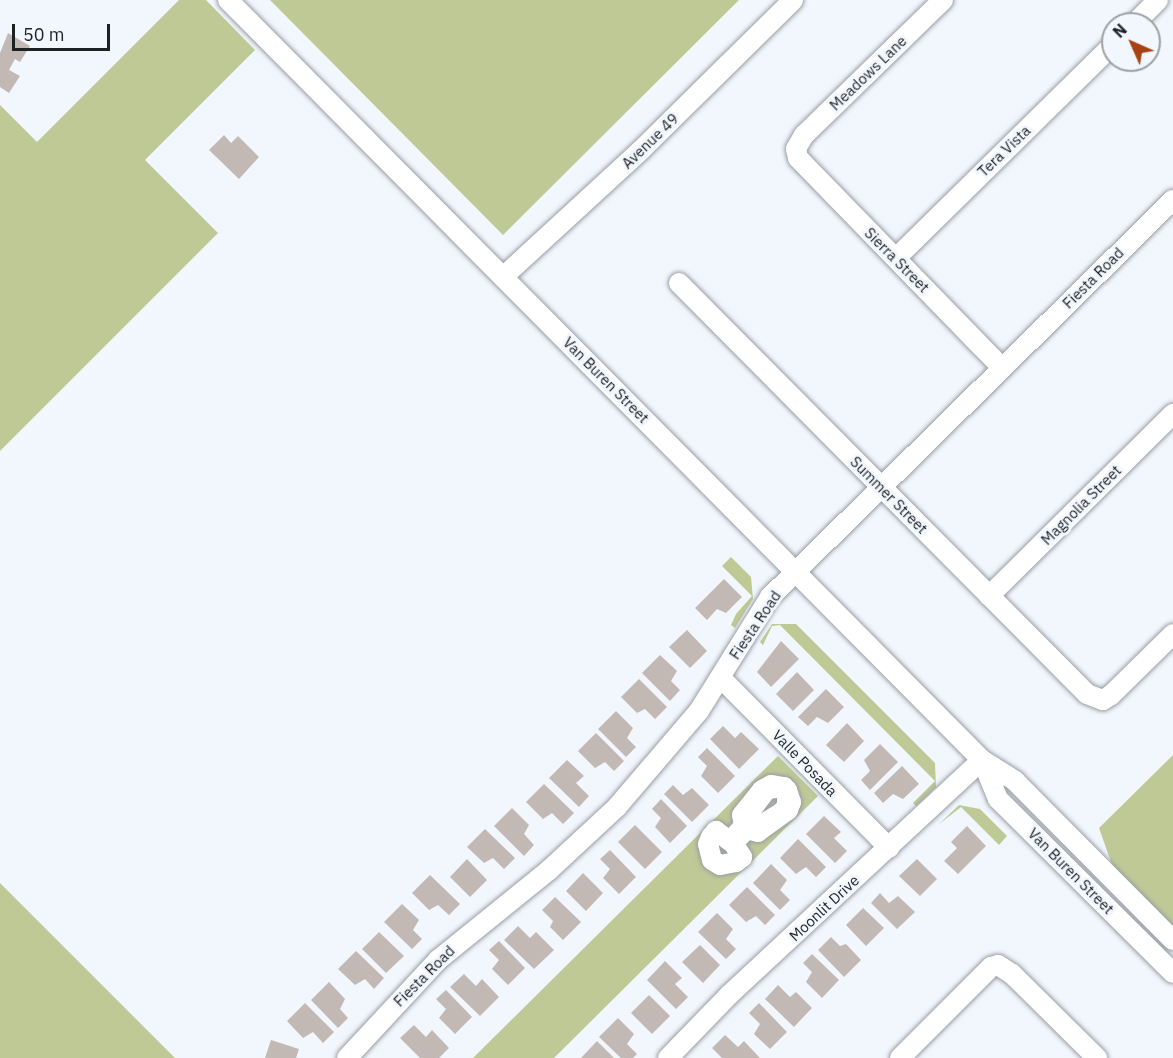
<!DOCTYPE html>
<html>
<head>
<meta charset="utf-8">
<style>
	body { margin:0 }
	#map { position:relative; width:1173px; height:1058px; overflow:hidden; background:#f2f7fd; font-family:"IBM Plex Sans",sans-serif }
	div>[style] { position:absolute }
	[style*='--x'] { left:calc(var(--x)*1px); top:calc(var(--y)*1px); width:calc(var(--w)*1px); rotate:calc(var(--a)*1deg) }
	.green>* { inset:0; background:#bfc996 }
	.building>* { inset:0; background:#c2b9b4 }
	.roads { filter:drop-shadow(0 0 2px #989ea5) drop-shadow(0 0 2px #989ea5) }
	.minor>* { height:20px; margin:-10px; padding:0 10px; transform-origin:10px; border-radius:10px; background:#fff }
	span { translate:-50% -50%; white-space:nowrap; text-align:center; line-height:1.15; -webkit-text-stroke:6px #f2f7fd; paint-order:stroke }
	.street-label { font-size:15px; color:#1e2124 }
	.north { position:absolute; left:1101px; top:12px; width:60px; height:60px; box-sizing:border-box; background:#f2f7fd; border:2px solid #9da1a6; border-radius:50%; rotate:315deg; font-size:16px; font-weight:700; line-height:24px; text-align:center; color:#1e2124 }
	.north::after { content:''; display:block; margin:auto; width:21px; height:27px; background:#a74215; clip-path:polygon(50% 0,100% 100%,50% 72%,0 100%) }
	.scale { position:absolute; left:12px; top:24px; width:98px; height:27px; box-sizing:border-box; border:3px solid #1e2124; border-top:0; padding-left:8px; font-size:18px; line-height:21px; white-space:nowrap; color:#1e2124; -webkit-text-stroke:4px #f2f7fd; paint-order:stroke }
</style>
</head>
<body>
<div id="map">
	<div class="green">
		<i style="clip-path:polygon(179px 0,206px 0,255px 50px,145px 160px,218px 233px,0 451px,0 105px,37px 142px)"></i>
		<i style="clip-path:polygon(270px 0,739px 0,503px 235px)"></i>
		<i style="clip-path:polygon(731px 557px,751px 577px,753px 599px,735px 628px,731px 625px,736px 614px,752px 596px,722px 566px)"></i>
		<i style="clip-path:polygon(772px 624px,796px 624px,935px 763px,936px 787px,916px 806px,913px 803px,935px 781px,780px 625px,772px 626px,763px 645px,760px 642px)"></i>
		<i style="clip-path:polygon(1173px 755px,1173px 926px,1112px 865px,1099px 828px)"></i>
		<i style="clip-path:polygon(778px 756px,818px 796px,554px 1058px,473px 1058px)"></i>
		<i style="clip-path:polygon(959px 805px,980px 809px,1007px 836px,999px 845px,961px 807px,938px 825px)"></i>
		<i style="clip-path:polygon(0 883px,175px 1058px,0 1058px)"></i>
	</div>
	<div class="building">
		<i style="clip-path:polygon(8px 33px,30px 46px,20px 62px,15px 59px,9px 70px,20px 76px,9px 93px,0 87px,0 53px)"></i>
		<i style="clip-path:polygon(224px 135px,231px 143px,238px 136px,259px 157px,239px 179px,209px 150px)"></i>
		<i style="clip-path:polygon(724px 579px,742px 597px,726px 613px,717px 609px,707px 620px,695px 608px)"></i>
		<i style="clip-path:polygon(687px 630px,707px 651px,690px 668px,669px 647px)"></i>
		<i style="clip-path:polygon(781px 641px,799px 659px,771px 687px,757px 672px)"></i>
		<i style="clip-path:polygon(660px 655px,677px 671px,671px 681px,680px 690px,670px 701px,642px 673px)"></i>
		<i style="clip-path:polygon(797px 672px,814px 690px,793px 711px,776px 694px)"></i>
		<i style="clip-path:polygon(639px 679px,667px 707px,655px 719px,645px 709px,637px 713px,621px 697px)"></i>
		<i style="clip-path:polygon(826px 689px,844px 707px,828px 723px,817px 717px,808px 726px,798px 717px)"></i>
		<i style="clip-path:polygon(616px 711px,633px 728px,627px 738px,636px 747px,626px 757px,598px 729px)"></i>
		<i style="clip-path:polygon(847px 723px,864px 741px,844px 762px,826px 745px)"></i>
		<i style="clip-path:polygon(723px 726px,735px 738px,741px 732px,759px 749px,739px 769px,710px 739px)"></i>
		<i style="clip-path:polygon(596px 733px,624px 761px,614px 771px,605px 762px,595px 768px,578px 751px)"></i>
		<i style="clip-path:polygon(880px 744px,898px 762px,870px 790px,861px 780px,870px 771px,864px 760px)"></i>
		<i style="clip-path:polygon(707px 748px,735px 776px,718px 793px,701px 776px,707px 766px,698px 757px)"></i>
		<i style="clip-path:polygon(567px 760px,584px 776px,576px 783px,589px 796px,579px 807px,549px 778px)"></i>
		<i style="clip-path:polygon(902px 766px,919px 784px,903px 799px,893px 794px,883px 803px,874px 793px)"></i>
		<i style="clip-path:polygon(544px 784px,574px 813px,563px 824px,552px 813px,543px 819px,526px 802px)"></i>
		<i style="clip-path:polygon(673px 785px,683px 795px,692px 788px,709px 805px,692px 822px,664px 794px)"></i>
		<i style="clip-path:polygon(661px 799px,687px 826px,670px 843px,655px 827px,661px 818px,652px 809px)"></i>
		<i style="clip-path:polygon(512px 808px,529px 825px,524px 834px,534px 845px,524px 856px,494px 826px)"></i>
		<i style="clip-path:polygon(824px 816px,841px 832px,834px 838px,847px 851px,835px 863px,806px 834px)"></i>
		<i style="clip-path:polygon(635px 825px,662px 852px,645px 869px,618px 842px)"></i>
		<i style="clip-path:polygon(967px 826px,986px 846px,958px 874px,944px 861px,957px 848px,951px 842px)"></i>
		<i style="clip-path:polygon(485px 829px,515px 858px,504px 869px,493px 858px,484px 863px,467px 847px)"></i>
		<i style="clip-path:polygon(798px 839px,826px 867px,816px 877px,806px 867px,796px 874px,780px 858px)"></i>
		<i style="clip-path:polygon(610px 850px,636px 877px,619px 894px,603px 878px,610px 869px,600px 859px)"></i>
		<i style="clip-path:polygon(467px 859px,487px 880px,470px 897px,450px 877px)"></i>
		<i style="clip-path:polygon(917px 859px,937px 879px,920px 896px,899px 876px)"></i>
		<i style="clip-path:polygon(771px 864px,787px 880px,780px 890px,790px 900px,780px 910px,753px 883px)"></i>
		<i style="clip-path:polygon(583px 873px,603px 893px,586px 911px,566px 891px)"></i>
		<i style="clip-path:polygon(430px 875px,460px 904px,449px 915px,438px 905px,429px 910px,412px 893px)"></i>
		<i style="clip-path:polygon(747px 887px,775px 915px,765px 925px,756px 916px,746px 922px,729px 905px)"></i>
		<i style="clip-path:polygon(880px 893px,889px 903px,898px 896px,915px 912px,897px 929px,871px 903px)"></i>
		<i style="clip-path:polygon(555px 897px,581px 922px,563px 940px,550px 927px,553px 921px,542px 910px)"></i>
		<i style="clip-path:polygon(402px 904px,419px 920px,413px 930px,422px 939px,412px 949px,384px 922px)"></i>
		<i style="clip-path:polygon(863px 908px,884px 928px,866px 946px,846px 925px)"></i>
		<i style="clip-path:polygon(717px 913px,733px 929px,726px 939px,736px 949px,726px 959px,698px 932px)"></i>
		<i style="clip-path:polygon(518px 926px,530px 938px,536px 932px,554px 950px,534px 969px,504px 940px)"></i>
		<i style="clip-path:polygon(379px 932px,404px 956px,386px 973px,362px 949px)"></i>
		<i style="clip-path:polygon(831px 937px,840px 946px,846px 944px,861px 960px,844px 977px,818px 950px)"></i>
		<i style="clip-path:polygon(499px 941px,525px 968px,508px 985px,492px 969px,499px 960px,489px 950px)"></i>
		<i style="clip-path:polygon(700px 945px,720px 965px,703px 983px,682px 962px)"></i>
		<i style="clip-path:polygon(356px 951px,384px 978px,374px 989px,365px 979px,355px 985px,338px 969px)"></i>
		<i style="clip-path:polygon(812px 954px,839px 980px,822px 998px,806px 982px,812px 972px,803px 963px)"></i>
		<i style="clip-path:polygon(665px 961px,682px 978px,675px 984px,688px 997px,676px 1009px,647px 980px)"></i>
		<i style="clip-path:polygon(464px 974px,476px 986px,482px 979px,499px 997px,480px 1016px,450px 987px)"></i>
		<i style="clip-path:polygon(329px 982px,345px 999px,340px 1009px,348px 1018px,338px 1028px,311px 1000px)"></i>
		<i style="clip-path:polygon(778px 985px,790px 997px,796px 992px,812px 1008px,794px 1027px,765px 999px)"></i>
		<i style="clip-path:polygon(446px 990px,472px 1017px,455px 1034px,439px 1018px,446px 1009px,436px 999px)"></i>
		<i style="clip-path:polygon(649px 995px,670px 1016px,652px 1034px,631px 1013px)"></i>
		<i style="clip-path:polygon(305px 1003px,334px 1032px,323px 1043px,313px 1032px,303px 1038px,287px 1021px)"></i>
		<i style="clip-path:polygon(759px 1003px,787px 1032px,770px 1049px,754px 1034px,760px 1024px,749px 1013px)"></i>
		<i style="clip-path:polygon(618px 1018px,634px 1034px,627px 1044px,637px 1054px,633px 1058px,621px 1058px,599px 1037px)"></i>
		<i style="clip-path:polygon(414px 1025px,426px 1037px,432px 1030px,449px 1048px,439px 1058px,420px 1058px,400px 1038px)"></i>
		<i style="clip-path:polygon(725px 1035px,738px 1047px,744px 1041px,760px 1058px,722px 1058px,712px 1048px)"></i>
		<i style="clip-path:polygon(271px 1040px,299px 1049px,296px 1058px,265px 1058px)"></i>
		<i style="clip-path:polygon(597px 1041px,614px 1058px,581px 1058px)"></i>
	</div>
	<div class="roads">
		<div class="minor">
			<i style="--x:228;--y:0;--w:1071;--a:45.23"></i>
			<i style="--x:982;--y:760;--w:39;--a:32"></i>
			<i style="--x:1015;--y:781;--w:224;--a:45.2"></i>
			<i style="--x:943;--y:0;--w:194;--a:135.8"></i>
			<i style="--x:804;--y:135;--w:16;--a:120"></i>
			<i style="--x:796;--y:149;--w:9;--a:77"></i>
			<i style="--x:798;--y:158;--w:293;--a:45.8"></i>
			<i style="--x:1134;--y:24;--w:34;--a:-45"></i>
			<i style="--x:896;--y:258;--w:304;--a:-44.5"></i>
			<i style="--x:503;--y:277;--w:186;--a:-42.6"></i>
			<i style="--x:640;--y:151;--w:215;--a:-44.6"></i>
			<i style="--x:679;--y:283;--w:579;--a:45.21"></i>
			<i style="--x:1087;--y:694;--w:17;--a:21"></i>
			<i style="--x:1103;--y:700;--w:9;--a:-32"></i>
			<i style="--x:1111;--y:695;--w:87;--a:-44.5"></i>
			<i style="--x:989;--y:596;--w:259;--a:-44.7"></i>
			<i style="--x:721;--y:678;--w:239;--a:45.3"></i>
			<i style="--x:982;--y:760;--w:42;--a:67.7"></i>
			<i style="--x:998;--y:799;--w:247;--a:44.8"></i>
			<i style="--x:771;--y:785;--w:13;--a:9"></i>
			<i style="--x:784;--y:787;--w:17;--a:173"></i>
			<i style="--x:767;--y:789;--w:30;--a:127"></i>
			<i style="--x:749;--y:813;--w:10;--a:79"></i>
			<i style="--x:751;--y:823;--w:10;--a:11"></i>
			<i style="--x:761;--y:825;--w:23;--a:-31"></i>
			<i style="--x:781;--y:813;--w:9;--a:-49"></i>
			<i style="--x:787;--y:806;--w:16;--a:-90"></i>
			<i style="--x:787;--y:790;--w:13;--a:72"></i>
			<i style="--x:791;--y:802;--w:9;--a:111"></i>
			<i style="--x:788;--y:810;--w:37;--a:144"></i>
			<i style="--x:758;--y:832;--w:11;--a:-165"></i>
			<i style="--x:747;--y:829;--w:20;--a:135"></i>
			<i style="--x:733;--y:843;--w:17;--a:57"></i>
			<i style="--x:742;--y:857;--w:8;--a:140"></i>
			<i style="--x:736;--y:862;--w:16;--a:169"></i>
			<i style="--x:720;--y:865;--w:9;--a:-148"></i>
			<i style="--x:712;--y:860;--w:16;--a:-104"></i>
			<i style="--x:708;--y:844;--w:8;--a:-67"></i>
			<i style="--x:711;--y:837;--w:8;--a:-50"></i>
			<i style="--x:716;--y:831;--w:17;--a:36"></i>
			<i style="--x:730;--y:841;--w:21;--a:-47"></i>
			<i style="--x:744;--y:826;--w:11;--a:-100"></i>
			<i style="--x:742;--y:815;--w:32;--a:-51"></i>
			<i style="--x:762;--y:790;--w:10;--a:-29"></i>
			<i style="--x:347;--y:1058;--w:134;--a:-47.1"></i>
			<i style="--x:438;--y:960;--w:143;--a:-39"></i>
			<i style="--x:549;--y:870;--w:93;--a:-42.8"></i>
			<i style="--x:617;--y:807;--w:126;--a:-49.5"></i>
			<i style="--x:699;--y:711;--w:134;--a:-58.1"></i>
			<i style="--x:770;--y:597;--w:566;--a:-44.57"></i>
			<i style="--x:668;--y:1058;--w:88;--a:-45.9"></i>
			<i style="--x:729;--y:995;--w:345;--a:-42.9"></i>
			<i style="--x:900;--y:1058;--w:129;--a:-45"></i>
			<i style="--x:991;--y:967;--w:7;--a:-16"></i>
			<i style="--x:998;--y:965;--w:17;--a:33"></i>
			<i style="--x:1012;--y:974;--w:120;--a:44.7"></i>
		</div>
	</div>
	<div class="street-label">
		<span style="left:868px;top:73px;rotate:-44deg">Meadows Lane</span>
		<span style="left:650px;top:141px;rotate:-44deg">Avenue 49</span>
		<span style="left:1004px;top:151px;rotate:-44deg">Tera Vista</span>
		<span style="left:897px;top:260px;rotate:45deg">Sierra Street</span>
		<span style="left:1093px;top:278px;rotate:-45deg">Fiesta Road</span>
		<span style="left:606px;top:380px;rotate:45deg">Van Buren Street</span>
		<span style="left:889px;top:495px;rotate:45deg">Summer Street</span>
		<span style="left:1081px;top:505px;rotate:-45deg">Magnolia Street</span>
		<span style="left:755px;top:625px;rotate:-56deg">Fiesta Road</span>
		<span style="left:805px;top:763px;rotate:46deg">Valle Posada</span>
		<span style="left:1071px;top:871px;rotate:45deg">Van Buren Street</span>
		<span style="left:824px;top:908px;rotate:-43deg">Moonlit Drive</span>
		<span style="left:424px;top:976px;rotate:-45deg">Fiesta Road</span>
	</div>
	<div class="north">N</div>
	<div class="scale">50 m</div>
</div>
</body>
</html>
